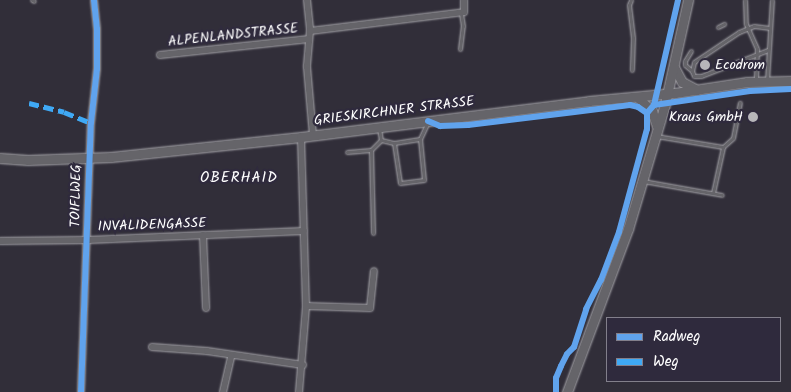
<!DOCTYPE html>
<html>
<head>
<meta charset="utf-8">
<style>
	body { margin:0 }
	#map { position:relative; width:791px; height:392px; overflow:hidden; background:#312e39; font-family:Kalam,sans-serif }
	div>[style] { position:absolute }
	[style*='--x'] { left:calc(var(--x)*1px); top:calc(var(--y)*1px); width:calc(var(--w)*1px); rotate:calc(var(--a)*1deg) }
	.roads { filter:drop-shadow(0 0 1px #a2a1a6) drop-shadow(0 0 1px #a2a1a6) }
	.lane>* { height:3px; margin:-1.5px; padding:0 1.5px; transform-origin:1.5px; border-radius:1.5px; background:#656469 }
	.street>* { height:6px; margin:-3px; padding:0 3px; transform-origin:3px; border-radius:3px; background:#656469 }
	.secondary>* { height:9px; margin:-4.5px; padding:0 4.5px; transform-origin:4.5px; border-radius:4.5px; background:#656469 }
	.quiet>* { height:5px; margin-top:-2.5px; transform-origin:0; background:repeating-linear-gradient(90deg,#3fa9f5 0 10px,transparent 0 15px) }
	.cycleway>* { height:6px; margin:-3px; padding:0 3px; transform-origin:3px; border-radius:3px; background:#60a3ed }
	.dots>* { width:14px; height:14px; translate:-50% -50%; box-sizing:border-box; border:2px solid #2f2a3d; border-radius:50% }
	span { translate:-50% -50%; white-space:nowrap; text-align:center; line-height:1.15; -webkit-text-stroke:4.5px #2f2a3d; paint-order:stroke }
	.street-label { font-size:14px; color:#fff }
	.poi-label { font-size:14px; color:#fff }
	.left { translate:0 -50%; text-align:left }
	.right { translate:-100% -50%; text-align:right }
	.neighbourhood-label { font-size:15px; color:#fff; letter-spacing:1px }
	.legend { position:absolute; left:606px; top:317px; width:175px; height:65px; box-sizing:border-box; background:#2f2a3d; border:1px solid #827f8b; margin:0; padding:6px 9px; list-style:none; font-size:15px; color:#fff }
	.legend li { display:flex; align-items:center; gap:10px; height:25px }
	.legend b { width:25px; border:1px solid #827f8b }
</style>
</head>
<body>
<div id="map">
	<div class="roads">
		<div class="lane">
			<i style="--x:32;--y:0;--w:2;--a:27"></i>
			<i style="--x:631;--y:0;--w:5;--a:112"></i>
			<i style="--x:629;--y:5;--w:33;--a:83"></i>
			<i style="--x:633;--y:38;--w:32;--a:92"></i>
			<i style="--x:745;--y:0;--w:24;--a:88"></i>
			<i style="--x:746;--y:24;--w:27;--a:66"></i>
			<i style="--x:757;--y:49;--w:30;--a:92"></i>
			<i style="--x:718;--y:27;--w:7;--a:-27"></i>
			<i style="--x:460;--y:49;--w:23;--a:-83"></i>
			<i style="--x:463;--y:26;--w:13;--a:-99"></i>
			<i style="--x:768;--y:50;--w:72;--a:158.8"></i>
			<i style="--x:701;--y:76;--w:7;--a:180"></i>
			<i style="--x:694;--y:76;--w:5;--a:-112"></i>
			<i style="--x:692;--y:71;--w:9;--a:-77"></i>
			<i style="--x:694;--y:62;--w:54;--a:-33.7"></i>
			<i style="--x:739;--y:32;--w:16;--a:-22"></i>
			<i style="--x:754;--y:26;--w:16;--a:7"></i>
			<i style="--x:691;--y:51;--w:12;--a:121"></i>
			<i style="--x:685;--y:61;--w:4;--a:90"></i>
			<i style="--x:685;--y:65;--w:8;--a:40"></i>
			<i style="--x:767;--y:81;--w:81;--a:-86.5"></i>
			<i style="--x:379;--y:128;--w:12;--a:81"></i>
			<i style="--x:381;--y:140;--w:13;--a:13"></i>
			<i style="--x:394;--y:143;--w:26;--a:-9"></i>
			<i style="--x:420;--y:139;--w:17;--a:-65"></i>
			<i style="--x:656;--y:136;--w:68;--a:9.3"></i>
			<i style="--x:723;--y:147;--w:13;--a:-42"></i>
			<i style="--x:733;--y:138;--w:36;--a:-79"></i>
			<i style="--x:394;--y:143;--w:40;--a:81.5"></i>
			<i style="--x:400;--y:183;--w:24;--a:-7"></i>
			<i style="--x:424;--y:180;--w:41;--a:-95.6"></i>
			<i style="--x:371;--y:150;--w:83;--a:88.6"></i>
			<i style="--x:347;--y:152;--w:24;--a:-5"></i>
			<i style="--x:371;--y:150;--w:14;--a:-45"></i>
			<i style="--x:643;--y:181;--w:80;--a:10"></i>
			<i style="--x:713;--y:193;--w:47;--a:-77.7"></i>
		</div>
		<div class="street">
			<i style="--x:307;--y:0;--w:31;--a:84"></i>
			<i style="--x:310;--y:31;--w:36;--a:95"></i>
			<i style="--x:307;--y:67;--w:68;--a:85"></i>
			<i style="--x:310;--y:31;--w:155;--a:-7"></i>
			<i style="--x:464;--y:12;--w:12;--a:-90"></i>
			<i style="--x:160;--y:55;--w:150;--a:-6.1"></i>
			<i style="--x:203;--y:235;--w:73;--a:87.6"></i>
			<i style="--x:0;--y:241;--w:88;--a:-0.7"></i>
			<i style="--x:88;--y:240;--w:216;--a:-2.4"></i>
			<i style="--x:306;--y:306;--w:64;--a:1.8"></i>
			<i style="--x:370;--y:308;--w:37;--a:-84"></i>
			<i style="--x:152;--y:347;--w:55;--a:4.2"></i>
			<i style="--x:207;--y:351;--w:97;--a:8.3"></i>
			<i style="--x:81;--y:392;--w:269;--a:-87.9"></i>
			<i style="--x:91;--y:123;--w:54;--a:-83.7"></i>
			<i style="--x:97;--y:69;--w:40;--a:-90"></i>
			<i style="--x:97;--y:29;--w:29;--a:-96"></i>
			<i style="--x:223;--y:392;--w:37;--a:-77"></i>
			<i style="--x:299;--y:392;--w:86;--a:-85.3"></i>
			<i style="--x:306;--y:306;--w:169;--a:-91.7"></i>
		</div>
		<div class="secondary">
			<i style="--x:674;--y:67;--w:17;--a:62"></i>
			<i style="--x:682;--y:82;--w:17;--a:28"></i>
			<i style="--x:637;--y:97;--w:21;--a:43"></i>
			<i style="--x:652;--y:111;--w:16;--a:72"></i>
			<i style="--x:0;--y:158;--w:28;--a:4"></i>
			<i style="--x:28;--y:160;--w:83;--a:-2.1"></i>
			<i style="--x:111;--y:157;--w:191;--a:-6"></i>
			<i style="--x:301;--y:137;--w:290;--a:-7.1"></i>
			<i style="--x:589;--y:101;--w:86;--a:-5.3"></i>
			<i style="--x:675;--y:93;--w:73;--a:-8.7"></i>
			<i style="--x:747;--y:82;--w:44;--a:-1.3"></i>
			<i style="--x:567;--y:392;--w:174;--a:-69.5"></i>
			<i style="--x:628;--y:229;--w:130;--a:-73.5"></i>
			<i style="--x:665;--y:104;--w:107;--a:-77.5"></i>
		</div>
	</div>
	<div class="quiet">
		<i style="--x:29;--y:103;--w:36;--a:14"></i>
		<i style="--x:64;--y:112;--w:29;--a:22"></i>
	</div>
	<div class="cycleway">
		<i style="--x:654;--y:105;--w:108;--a:-77.1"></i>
		<i style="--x:428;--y:121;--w:13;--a:23"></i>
		<i style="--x:440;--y:126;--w:28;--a:-2"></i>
		<i style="--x:468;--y:125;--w:163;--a:-7"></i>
		<i style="--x:630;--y:105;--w:8;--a:14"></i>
		<i style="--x:638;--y:107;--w:11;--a:34"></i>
		<i style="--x:647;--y:113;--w:11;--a:-49"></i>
		<i style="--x:654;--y:105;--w:97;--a:-8.3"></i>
		<i style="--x:750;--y:91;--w:41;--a:-2.8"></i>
		<i style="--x:81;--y:392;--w:269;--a:-87.9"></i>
		<i style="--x:91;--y:123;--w:54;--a:-83.7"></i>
		<i style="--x:97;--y:69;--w:40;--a:-90"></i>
		<i style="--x:97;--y:29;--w:29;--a:-96"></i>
		<i style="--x:556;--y:392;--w:14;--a:-90"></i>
		<i style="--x:556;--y:378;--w:13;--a:-67"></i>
		<i style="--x:561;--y:366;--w:13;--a:-63"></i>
		<i style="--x:567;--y:354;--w:10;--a:-45"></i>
		<i style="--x:574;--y:347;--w:40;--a:-72"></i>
		<i style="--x:586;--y:309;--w:33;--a:-63"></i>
		<i style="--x:601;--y:280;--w:51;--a:-69.4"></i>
		<i style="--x:619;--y:232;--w:107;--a:-74.8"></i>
		<i style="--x:647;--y:129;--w:16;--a:-90"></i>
	</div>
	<div class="dots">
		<i style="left:705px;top:65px;background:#b7b6ba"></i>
		<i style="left:753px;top:117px;background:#b7b6ba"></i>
	</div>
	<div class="street-label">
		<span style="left:233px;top:35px;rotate:-6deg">ALPENLANDSTRASSE</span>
		<span style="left:394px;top:111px;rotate:-7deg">GRIESKIRCHNER STRASSE</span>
		<span style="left:76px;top:196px;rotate:-89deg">TOIFLWEG</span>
		<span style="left:152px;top:225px;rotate:-2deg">INVALIDENGASSE</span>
	</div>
	<div class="poi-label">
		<span class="left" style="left:715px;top:65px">Ecodrom</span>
		<span class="right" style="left:743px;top:117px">Kraus GmbH</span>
	</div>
	<div class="neighbourhood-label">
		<span style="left:239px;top:179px">OBERHAID</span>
	</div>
	<ul class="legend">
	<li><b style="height:6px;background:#60a3ed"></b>Radweg</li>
	<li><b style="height:6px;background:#3fa9f5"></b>Weg</li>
	</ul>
</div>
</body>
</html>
